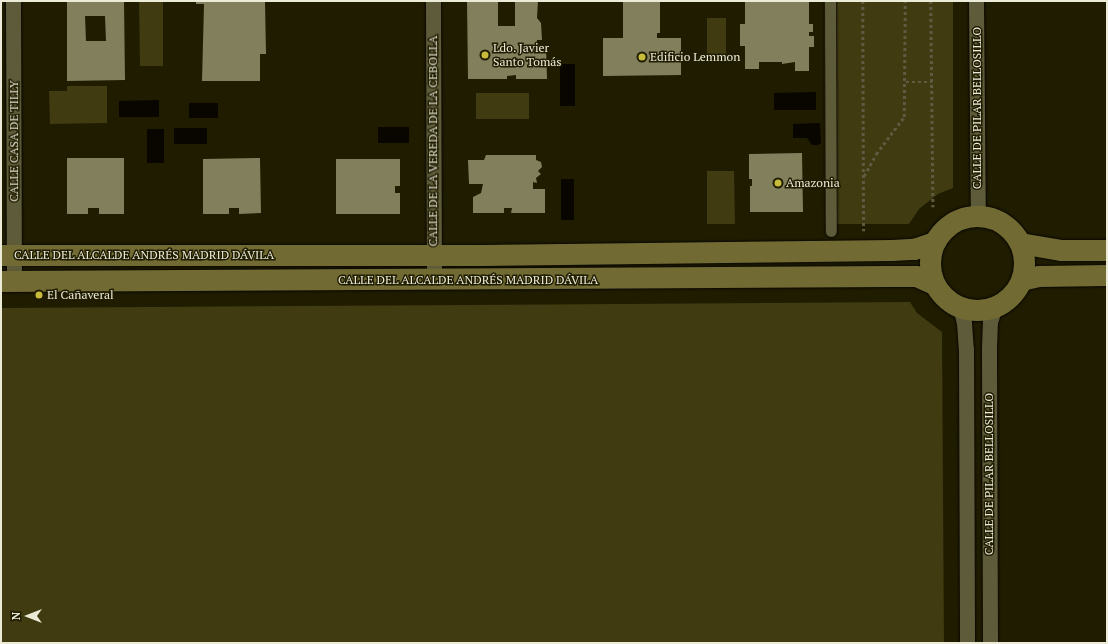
<!DOCTYPE html>
<html>
<head>
<meta charset="utf-8">
<style>
	body { margin:0 }
	#map { position:relative; width:1108px; height:644px; overflow:hidden; background:#1f1c00; font-family:"PT Serif",serif }
	div>[style] { position:absolute }
	[style*='--x'] { left:calc(var(--x)*1px); top:calc(var(--y)*1px); width:calc(var(--w)*1px); rotate:calc(var(--a)*1deg) }
	.green>* { inset:0; background:#403b11 }
	.water>* { inset:0; background:#090600 }
	.building>* { inset:0; background:#827f5d }
	.path>* { height:2.5px; margin-top:-1.25px; transform-origin:0; background:repeating-linear-gradient(90deg,#5e5b42 0 3px,transparent 0 6px) }
	.roads { filter:drop-shadow(0 0 1px #090600) drop-shadow(0 0 1px #090600) }
	.pedestrian>* { height:11px; margin:-5.5px; padding:0 5.5px; transform-origin:5.5px; border-radius:5.5px; background:#5e5b3a }
	.minor>* { height:15px; margin:-7.5px; padding:0 7.5px; transform-origin:7.5px; border-radius:7.5px; background:#5e5b3a }
	.secondary>* { height:21px; margin:-10.5px; padding:0 10.5px; transform-origin:10.5px; border-radius:10.5px; background:#716b33 }
	.secondary>.ring { margin:-10.5px; padding:0; box-sizing:content-box; background:none; border:21px solid #716b33; border-radius:50% }
	.dots>* { width:11px; height:11px; translate:-50% -50%; box-sizing:border-box; border:2px solid #1f1c00; border-radius:50% }
	span { translate:-50% -50%; white-space:nowrap; text-align:center; line-height:1.15; -webkit-text-stroke:3px #1f1c00; paint-order:stroke }
	.poi-label { font-size:12px; color:#ecebd8 }
	.left { translate:0 -50%; text-align:left }
	.street-label { font-size:12px; color:#ecebd8 }
	.frame { position:absolute; inset:0; border:2px solid #ecebd8; pointer-events:none }
	.north { position:absolute; left:8px; top:596px; width:40px; height:40px; -webkit-text-stroke:3px #1f1c00; paint-order:stroke; rotate:270deg; font-size:11px; font-weight:700; line-height:16px; text-align:center; color:#ecebd8 }
	.north::after { content:''; display:block; margin:auto; width:14px; height:18px; background:#ecebd8; clip-path:polygon(50% 0,100% 100%,50% 72%,0 100%) }
</style>
</head>
<body>
<div id="map">
	<div class="green">
		<i style="clip-path:polygon(139px 1px,163px 1px,163px 66px,140px 66px)"></i>
		<i style="clip-path:polygon(824px 1px,953px 1px,953px 188px,938px 194px,919px 209px,909px 224px,825px 224px)"></i>
		<i style="clip-path:polygon(707px 18px,726px 18px,726px 62px,707px 62px)"></i>
		<i style="clip-path:polygon(67px 86px,107px 86px,107px 123px,50px 124px,49px 91px,67px 91px)"></i>
		<i style="clip-path:polygon(476px 93px,529px 93px,529px 119px,476px 119px)"></i>
		<i style="clip-path:polygon(707px 171px,734px 171px,735px 224px,707px 224px)"></i>
		<i style="clip-path:polygon(910px 302px,917px 313px,942px 332px,944px 643px,1px 643px,1px 308px)"></i>
	</div>
	<div class="water">
		<i style="clip-path:polygon(560px 64px,575px 64px,575px 106px,560px 106px)"></i>
		<i style="clip-path:polygon(816px 92px,816px 110px,774px 110px,774px 93px)"></i>
		<i style="clip-path:polygon(159px 100px,159px 117px,119px 117px,119px 101px)"></i>
		<i style="clip-path:polygon(189px 103px,218px 103px,218px 118px,189px 118px)"></i>
		<i style="clip-path:polygon(820px 123px,821px 143px,818px 145px,812px 145px,807px 138px,793px 138px,793px 124px)"></i>
		<i style="clip-path:polygon(378px 127px,409px 127px,409px 143px,378px 143px)"></i>
		<i style="clip-path:polygon(174px 128px,207px 128px,207px 144px,174px 144px)"></i>
		<i style="clip-path:polygon(147px 129px,164px 129px,164px 163px,147px 163px)"></i>
		<i style="clip-path:polygon(561px 179px,574px 179px,574px 220px,561px 220px)"></i>
	</div>
	<div class="building">
		<i style="clip-path:polygon(evenodd,67px 1px,124px 1px,125px 80px,67px 81px,67px 1px,85px 16px,105px 16px,106px 41px,86px 41px,85px 16px)"></i>
		<i style="clip-path:polygon(196px 1px,265px 1px,266px 54px,260px 54px,260px 81px,202px 81px,204px 4px,196px 4px)"></i>
		<i style="clip-path:polygon(467px 1px,498px 1px,498px 26px,515px 26px,515px 1px,538px 1px,537px 18px,541px 23px,542px 40px,537px 40px,537px 45px,546px 45px,547px 79px,516px 79px,516px 75px,507px 76px,507px 79px,468px 79px)"></i>
		<i style="clip-path:polygon(623px 1px,660px 1px,660px 33px,657px 33px,657px 38px,681px 38px,681px 75px,603px 76px,603px 38px,623px 38px)"></i>
		<i style="clip-path:polygon(745px 1px,809px 1px,809px 24px,813px 24px,813px 32px,809px 32px,809px 36px,814px 36px,814px 47px,809px 47px,809px 71px,795px 71px,795px 62px,782px 64px,782px 62px,759px 62px,759px 69px,745px 69px,745px 46px,740px 46px,740px 24px,745px 24px)"></i>
		<i style="clip-path:polygon(802px 153px,803px 212px,750px 212px,750px 186px,752px 186px,752px 179px,749px 179px,749px 154px)"></i>
		<i style="clip-path:polygon(486px 155px,536px 155px,536px 160px,541px 162px,542px 167px,538px 171px,541px 174px,536px 178px,537px 183px,533px 182px,533px 189px,545px 189px,545px 213px,511px 213px,512px 208px,504px 208px,504px 213px,473px 213px,473px 197px,481px 193px,483px 184px,469px 184px,468px 160px,484px 160px)"></i>
		<i style="clip-path:polygon(67px 158px,124px 158px,124px 214px,99px 214px,99px 208px,88px 208px,88px 214px,67px 214px)"></i>
		<i style="clip-path:polygon(260px 158px,261px 213px,239px 214px,239px 208px,229px 208px,229px 214px,203px 214px,203px 159px)"></i>
		<i style="clip-path:polygon(336px 159px,400px 159px,400px 186px,395px 186px,395px 193px,400px 193px,400px 214px,336px 214px)"></i>
	</div>
	<div class="path">
		<i style="--x:863;--y:1;--w:230;--a:89.8"></i>
		<i style="--x:931;--y:1;--w:206;--a:89.4"></i>
		<i style="--x:906;--y:82;--w:26;--a:0"></i>
		<i style="--x:864;--y:176;--w:25;--a:-61"></i>
		<i style="--x:876;--y:154;--w:46;--a:-52.9"></i>
		<i style="--x:904;--y:117;--w:116;--a:-89.5"></i>
	</div>
	<div class="roads">
		<div class="pedestrian">
			<i style="--x:830;--y:1;--w:230;--a:89.8"></i>
		</div>
		<div class="minor">
			<i style="--x:13;--y:1;--w:280;--a:89.8"></i>
			<i style="--x:433;--y:1;--w:279;--a:89.8"></i>
			<i style="--x:976;--y:1;--w:214;--a:89.5"></i>
			<i style="--x:960;--y:307;--w:16;--a:76"></i>
			<i style="--x:964;--y:323;--w:26;--a:86"></i>
			<i style="--x:966;--y:349;--w:294;--a:89.8"></i>
			<i style="--x:990;--y:643;--w:295;--a:-90.2"></i>
			<i style="--x:989;--y:348;--w:26;--a:-88"></i>
			<i style="--x:990;--y:322;--w:16;--a:-72"></i>
		</div>
		<div class="secondary">
			<i class="ring" style="left:930px;top:216px;width:73px;height:73px"></i>
			<i style="--x:1020;--y:243;--w:42;--a:9.7"></i>
			<i style="--x:1061;--y:250;--w:46;--a:0"></i>
			<i style="--x:1;--y:255;--w:480;--a:0"></i>
			<i style="--x:481;--y:255;--w:411;--a:-0.7"></i>
			<i style="--x:892;--y:250;--w:22;--a:-3"></i>
			<i style="--x:914;--y:249;--w:21;--a:-19"></i>
			<i style="--x:1021;--y:280;--w:18;--a:-13"></i>
			<i style="--x:1039;--y:276;--w:68;--a:-0.8"></i>
			<i style="--x:1;--y:281;--w:891;--a:-0.32"></i>
			<i style="--x:892;--y:276;--w:24;--a:0"></i>
			<i style="--x:916;--y:276;--w:20;--a:24"></i>
		</div>
	</div>
	<div class="dots">
		<i style="left:485px;top:55px;background:#c8bb3b"></i>
		<i style="left:642px;top:57px;background:#c8bb3b"></i>
		<i style="left:778px;top:183px;background:#c8bb3b"></i>
		<i style="left:39px;top:295px;background:#c8bb3b"></i>
	</div>
	<div class="poi-label">
		<span class="left" style="left:493px;top:55px">Ldo. Javier<br>Santo Tomás</span>
		<span class="left" style="left:650px;top:57px">Edificio Lemmon</span>
		<span class="left" style="left:786px;top:183px">Amazonia</span>
		<span class="left" style="left:47px;top:295px">El Cañaveral</span>
	</div>
	<div class="street-label">
		<span style="left:977px;top:108px;rotate:-90deg">CALLE DE PILAR BELLOSILLO</span>
		<span style="left:14px;top:141px;rotate:-90deg">CALLE CASA DE TILLY</span>
		<span style="left:433px;top:141px;rotate:-90deg">CALLE DE LA VEREDA DE LA CEBOLLA</span>
		<span style="left:144px;top:255px">CALLE DEL ALCALDE ANDRÉS MADRID DÁVILA</span>
		<span style="left:468px;top:280px">CALLE DEL ALCALDE ANDRÉS MADRID DÁVILA</span>
		<span style="left:989px;top:474px;rotate:-90deg">CALLE DE PILAR BELLOSILLO</span>
	</div>
	<div class="frame"></div>
	<div class="north">N</div>
</div>
</body>
</html>
